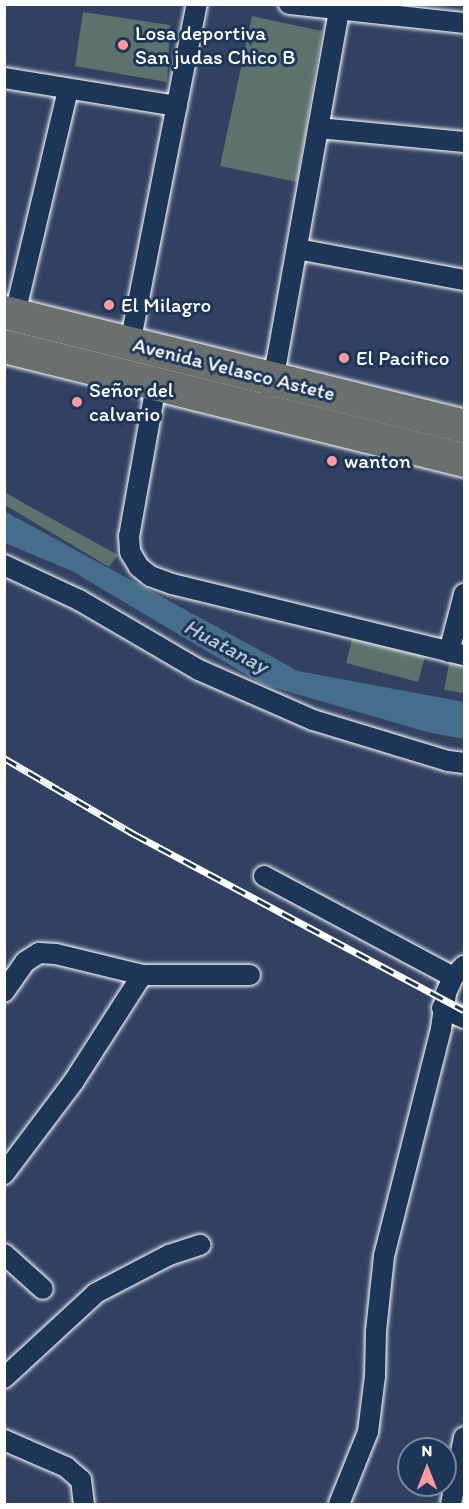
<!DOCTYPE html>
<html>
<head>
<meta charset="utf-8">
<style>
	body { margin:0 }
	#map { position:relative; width:469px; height:1509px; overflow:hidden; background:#324162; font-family:Itim,sans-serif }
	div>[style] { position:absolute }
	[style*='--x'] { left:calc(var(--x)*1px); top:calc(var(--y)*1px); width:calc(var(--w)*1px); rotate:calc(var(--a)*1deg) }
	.green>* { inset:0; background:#5c726d }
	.water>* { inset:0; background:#456e8d }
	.roads { filter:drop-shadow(0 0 2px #fff) drop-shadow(0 0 2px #fff) }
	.street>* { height:20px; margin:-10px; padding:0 10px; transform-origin:10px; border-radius:10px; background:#1d3557 }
	.highway>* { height:33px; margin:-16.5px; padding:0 16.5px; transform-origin:16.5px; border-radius:16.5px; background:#6a706d }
	.rail>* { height:7px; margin-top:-3.5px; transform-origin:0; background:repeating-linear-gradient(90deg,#1d3557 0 14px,#fff 0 28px); box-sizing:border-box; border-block:2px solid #fff }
	.dots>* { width:16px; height:16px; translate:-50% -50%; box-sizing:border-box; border:3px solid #1d3557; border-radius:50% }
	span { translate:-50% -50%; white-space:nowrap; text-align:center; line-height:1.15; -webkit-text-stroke:6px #1d3557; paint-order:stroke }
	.poi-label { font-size:21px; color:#fff }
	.left { translate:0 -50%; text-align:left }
	.street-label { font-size:21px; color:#fff }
	.water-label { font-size:22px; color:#b5c5d1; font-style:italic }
	.frame { position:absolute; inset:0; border:6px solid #fff; pointer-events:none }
	.north { position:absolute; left:397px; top:1437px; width:60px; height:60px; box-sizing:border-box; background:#1d3557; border:2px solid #77869a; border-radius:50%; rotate:0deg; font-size:16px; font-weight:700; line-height:24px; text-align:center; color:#fff }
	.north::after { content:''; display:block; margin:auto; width:21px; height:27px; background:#ff9aa2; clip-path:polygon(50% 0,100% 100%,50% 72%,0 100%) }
</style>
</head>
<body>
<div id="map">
	<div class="green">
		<i style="clip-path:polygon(83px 12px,170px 25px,167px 82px,75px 66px)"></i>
		<i style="clip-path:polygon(252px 16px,322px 31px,297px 182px,220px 166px)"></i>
		<i style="clip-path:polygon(5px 492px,25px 504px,118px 555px,109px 567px,5px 505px)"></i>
		<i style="clip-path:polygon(355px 628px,428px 646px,418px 682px,346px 663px)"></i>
		<i style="clip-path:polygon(451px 654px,464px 659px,464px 693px,444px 690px)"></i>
	</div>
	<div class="water">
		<i style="clip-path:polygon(4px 511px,298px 671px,464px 702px,464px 739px,427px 732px,262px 684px,72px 571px,5px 543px)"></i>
	</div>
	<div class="roads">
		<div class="street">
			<i style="--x:289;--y:4;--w:176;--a:6.2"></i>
			<i style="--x:4;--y:78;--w:175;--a:9.2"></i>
			<i style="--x:318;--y:128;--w:147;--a:5.5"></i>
			<i style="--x:297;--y:249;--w:170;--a:10.5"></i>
			<i style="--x:15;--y:314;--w:230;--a:-76.7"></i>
			<i style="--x:130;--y:344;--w:347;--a:-78.9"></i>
			<i style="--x:156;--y:385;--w:153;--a:100.1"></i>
			<i style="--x:129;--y:536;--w:16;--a:86"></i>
			<i style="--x:130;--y:552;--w:17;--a:59"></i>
			<i style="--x:139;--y:567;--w:14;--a:39"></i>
			<i style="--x:150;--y:576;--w:23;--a:20"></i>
			<i style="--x:172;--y:584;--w:301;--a:13.7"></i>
			<i style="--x:269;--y:387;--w:29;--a:-74"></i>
			<i style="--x:277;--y:359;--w:354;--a:-79.9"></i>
			<i style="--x:4;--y:565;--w:83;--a:25"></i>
			<i style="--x:79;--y:600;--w:139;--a:30.3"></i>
			<i style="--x:199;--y:670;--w:124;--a:23.7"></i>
			<i style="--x:313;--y:720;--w:141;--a:16.9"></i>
			<i style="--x:448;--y:761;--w:16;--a:7"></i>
			<i style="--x:449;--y:652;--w:60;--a:-75.5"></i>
			<i style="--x:264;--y:876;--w:214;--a:28.1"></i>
			<i style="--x:4;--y:992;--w:37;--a:-55"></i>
			<i style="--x:25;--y:962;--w:17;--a:-33"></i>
			<i style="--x:39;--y:953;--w:17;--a:3"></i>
			<i style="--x:56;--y:954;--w:89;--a:13.7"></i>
			<i style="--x:142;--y:975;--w:108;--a:0"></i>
			<i style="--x:442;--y:1008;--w:24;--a:24"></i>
			<i style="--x:4;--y:1174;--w:116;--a:-53"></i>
			<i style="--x:74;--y:1081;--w:126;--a:-57.3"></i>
			<i style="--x:4;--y:1254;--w:52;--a:41.9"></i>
			<i style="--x:4;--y:1378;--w:125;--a:-42.7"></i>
			<i style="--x:96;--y:1293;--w:82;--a:-27.5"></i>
			<i style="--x:169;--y:1255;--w:33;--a:-18"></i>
			<i style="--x:4;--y:1440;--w:68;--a:23.5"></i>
			<i style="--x:66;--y:1467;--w:20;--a:41"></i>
			<i style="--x:81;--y:1480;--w:24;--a:83"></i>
			<i style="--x:339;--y:1504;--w:78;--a:-68.1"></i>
			<i style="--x:368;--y:1432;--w:56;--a:-82.9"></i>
			<i style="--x:375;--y:1376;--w:45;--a:-88.7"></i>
			<i style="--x:376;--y:1331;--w:75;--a:-83.9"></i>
			<i style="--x:384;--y:1256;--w:234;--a:-75.9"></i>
			<i style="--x:441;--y:1029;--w:36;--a:-82"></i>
			<i style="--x:446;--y:993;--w:17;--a:-66"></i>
			<i style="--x:453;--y:977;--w:16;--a:-45"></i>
			<i style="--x:451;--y:1504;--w:68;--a:-79"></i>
		</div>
		<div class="highway">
			<i style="--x:4;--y:312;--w:474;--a:13.9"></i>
			<i style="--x:4;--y:346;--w:474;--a:13.9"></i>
		</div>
	</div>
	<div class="rail">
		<i style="--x:4;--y:758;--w:151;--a:30.3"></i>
		<i style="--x:134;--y:834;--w:374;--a:28.1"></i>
	</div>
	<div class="dots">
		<i style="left:123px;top:45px;background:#ff9aa2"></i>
		<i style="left:109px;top:305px;background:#ff9aa2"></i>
		<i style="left:344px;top:358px;background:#ff9aa2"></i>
		<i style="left:77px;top:402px;background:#ff9aa2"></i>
		<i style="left:332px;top:461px;background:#ff9aa2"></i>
	</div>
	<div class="poi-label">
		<span class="left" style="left:135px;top:45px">Losa deportiva<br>San judas Chico B</span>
		<span class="left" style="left:121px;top:305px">El Milagro</span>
		<span class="left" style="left:356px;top:358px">El Pacifico</span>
		<span class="left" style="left:89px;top:402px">Señor del<br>calvario</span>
		<span class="left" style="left:344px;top:461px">wanton</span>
	</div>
	<div class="street-label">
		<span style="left:234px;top:369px;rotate:14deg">Avenida Velasco Astete</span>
	</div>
	<div class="water-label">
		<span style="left:226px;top:646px;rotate:28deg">Huatanay</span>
	</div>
	<div class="frame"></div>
	<div class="north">N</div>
</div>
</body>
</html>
